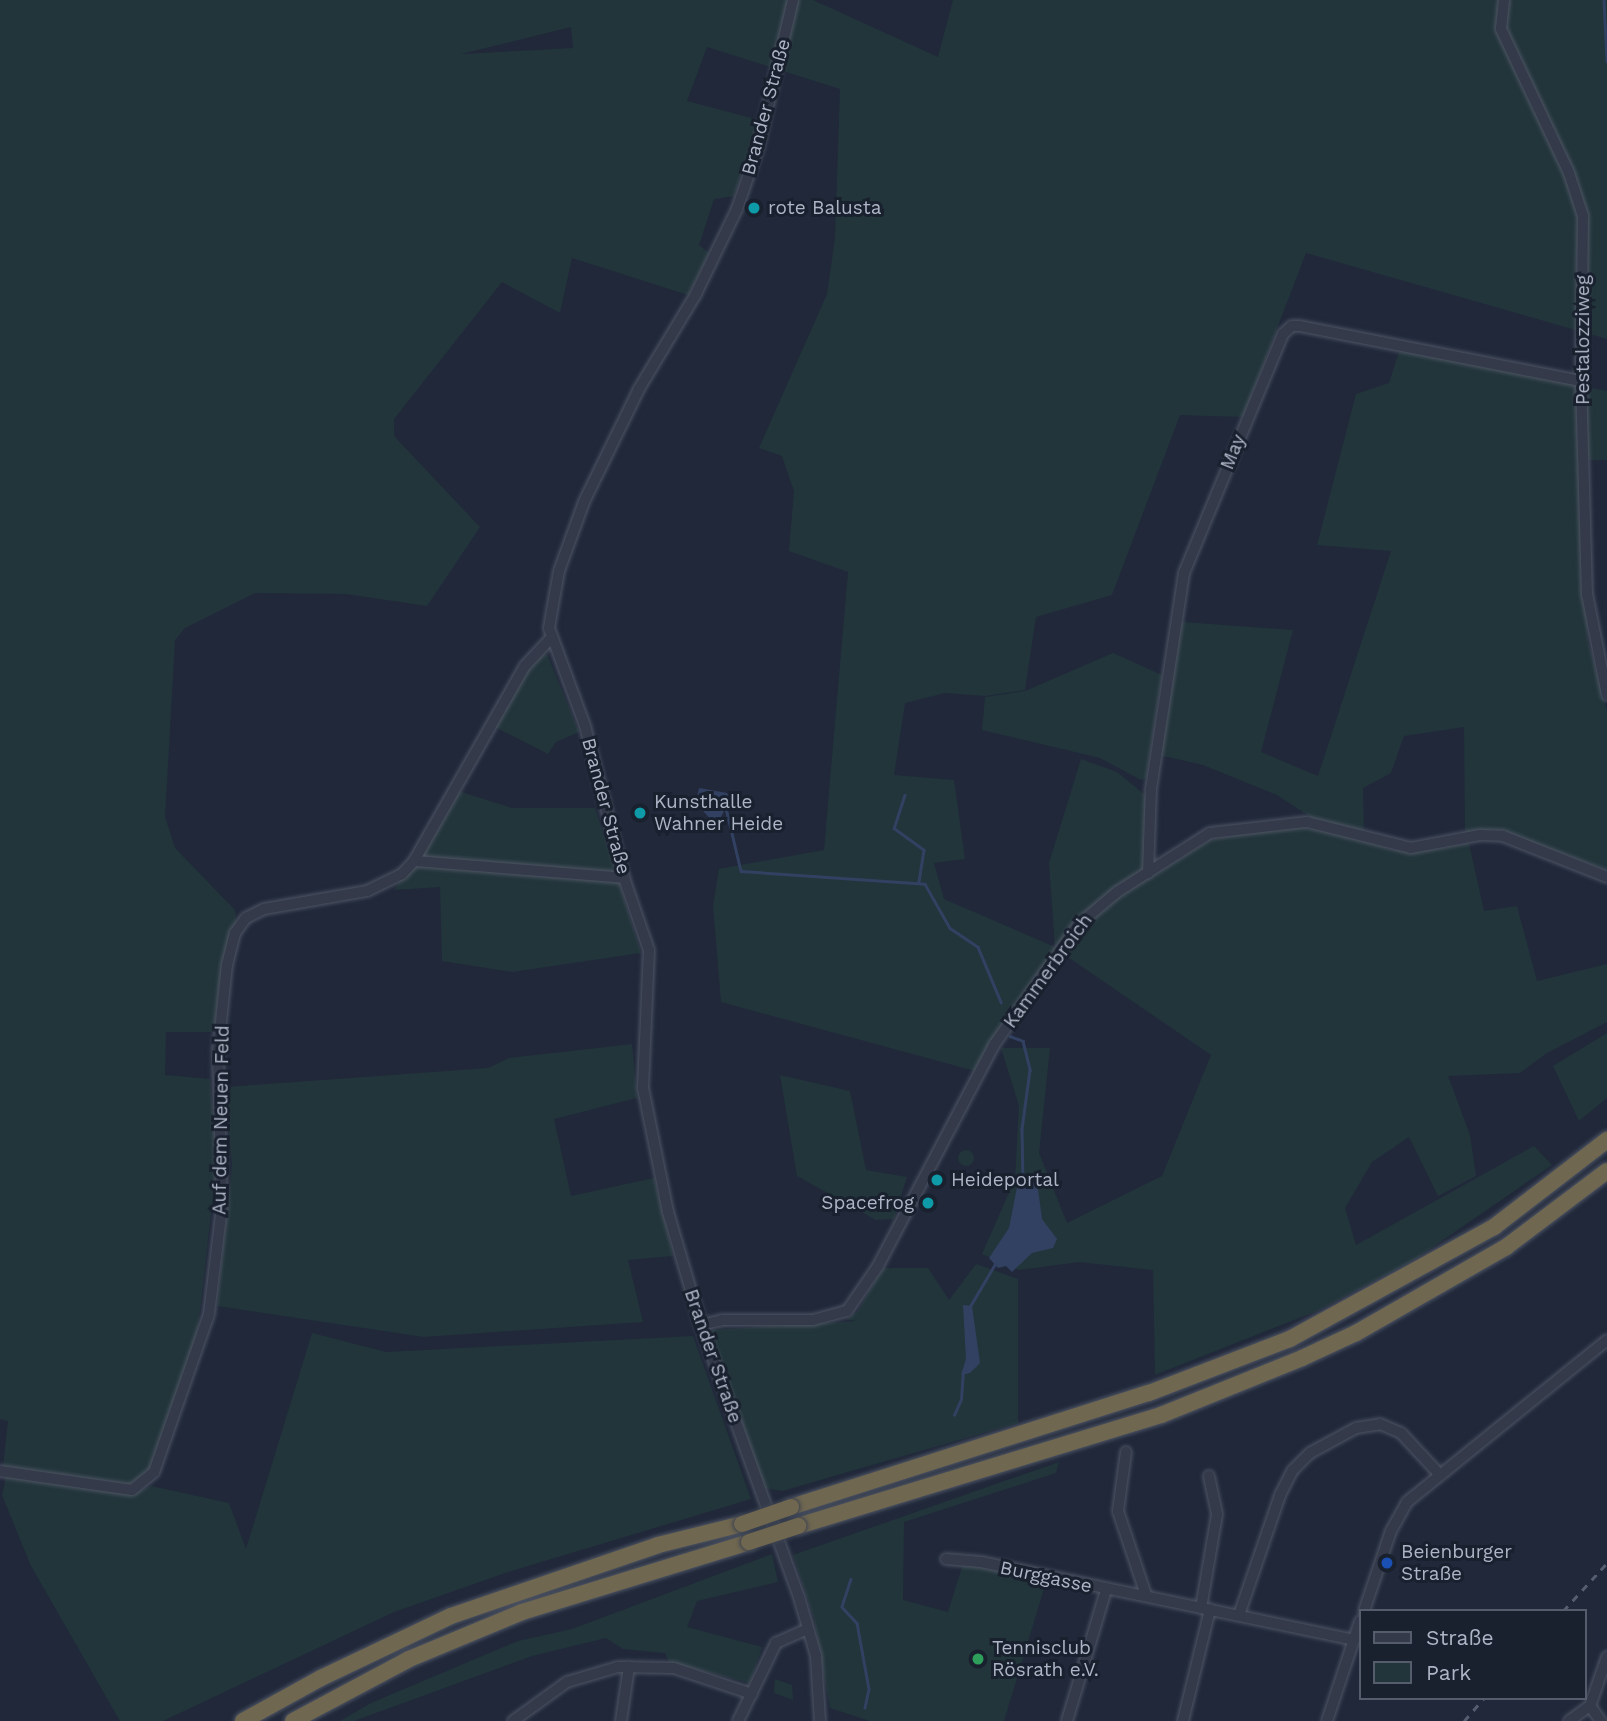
<!DOCTYPE html>
<html>
<head>
<meta charset="utf-8">
<style>
	body { margin:0 }
	#map { position:relative; width:1607px; height:1721px; overflow:hidden; background:#20283a; font-family:"Work Sans",sans-serif }
	div>[style] { position:absolute }
	[style*='--x'] { left:calc(var(--x)*1px); top:calc(var(--y)*1px); width:calc(var(--w)*1px); rotate:calc(var(--a)*1deg) }
	.green>* { inset:0; background:#22353b }
	.round { border-radius:50% }
	.water>* { inset:0; background:#324162 }
	.stream>* { height:2.5px; margin:-1.25px; padding:0 1.25px; transform-origin:1.25px; border-radius:1.25px; background:#324162 }
	.roads { filter:drop-shadow(0 0 2px #4e5564) drop-shadow(0 0 2px #4e5564) }
	.minor>* { height:10px; margin:-5px; padding:0 5px; transform-origin:5px; border-radius:5px; background:#343a4a }
	.highway>* { height:16px; margin:-8px; padding:0 8px; transform-origin:8px; border-radius:8px; background:#706750 }
	.rail>* { height:2.5px; margin-top:-1.25px; transform-origin:0; background:repeating-linear-gradient(90deg,#555e71 0 7px,transparent 0 14px) }
	.bridges { filter:drop-shadow(0 0 2px #3b4251) drop-shadow(0 0 2px #3b4251) }
	.highway-bridge>* { height:16px; margin:-8px; padding:0 8px; transform-origin:8px; border-radius:8px; background:#706750 }
	.dots>* { width:19px; height:19px; translate:-50% -50%; box-sizing:border-box; border:4px solid #19202e; border-radius:50% }
	span { translate:-50% -50%; white-space:nowrap; text-align:center; line-height:1.15; -webkit-text-stroke:6px #19202e; paint-order:stroke }
	.street-label { font-size:19px; color:#aeb5c6 }
	.poi-label { font-size:19px; color:#aeb5c6 }
	.left { translate:0 -50%; text-align:left }
	.right { translate:-100% -50%; text-align:right }
	.legend { position:absolute; left:1359px; top:1609px; width:228px; height:91px; box-sizing:border-box; background:#19202e; border:2px solid #555c6b; margin:0; padding:9px 12px; list-style:none; font-size:21px; color:#aeb5c6 }
	.legend li { display:flex; align-items:center; gap:14px; height:35px }
	.legend b { width:35px; border:2px solid #555c6b }
</style>
</head>
<body>
<div id="map">
	<div class="green">
		<i style="clip-path:polygon(evenodd,0 0,813px 0,938px 57px,953px 0,1607px 0,1607px 339px,1306px 253px,1243px 417px,1180px 415px,1112px 595px,1036px 617px,1025px 690px,985px 696px,945px 693px,905px 703px,894px 775px,954px 780px,965px 859px,934px 863px,944px 899px,1055px 947px,1049px 863px,1081px 759px,1117px 772px,1145px 795px,1153px 876px,1210px 840px,1289px 826px,1342px 833px,1392px 850px,1439px 849px,1469px 843px,1484px 911px,1517px 906px,1537px 981px,1607px 964px,1607px 1022px,1547px 1053px,1520px 1073px,1448px 1076px,1470px 1135px,1476px 1176px,1438px 1196px,1409px 1137px,1372px 1162px,1345px 1208px,1356px 1245px,1534px 1146px,1552px 1165px,1414px 1260px,1317px 1311px,1155px 1375px,1153px 1270px,1079px 1262px,1019px 1270px,982px 1254px,1015px 1179px,1019px 1106px,1001px 1048px,1050px 1048px,1039px 1153px,1067px 1223px,1162px 1176px,1211px 1055px,1059px 951px,975px 1071px,721px 1002px,713px 905px,719px 869px,824px 850px,848px 572px,789px 551px,794px 491px,782px 456px,759px 448px,827px 294px,835px 238px,840px 89px,707px 47px,687px 101px,759px 120px,734px 196px,714px 199px,699px 245px,709px 253px,688px 295px,572px 258px,560px 313px,502px 282px,394px 419px,394px 436px,480px 527px,427px 606px,346px 594px,255px 593px,185px 628px,175px 640px,165px 817px,175px 848px,235px 910px,236px 920px,222px 964px,214px 1032px,166px 1032px,165px 1075px,210px 1079px,217px 1162px,197px 1336px,153px 1466px,131px 1484px,112px 1485px,3px 1466px,8px 1421px,0 1419px,0 0,571px 27px,573px 48px,461px 54px,571px 27px)"></i>
		<i style="clip-path:polygon(1400px 348px,1607px 391px,1607px 460px,1580px 460px,1588px 641px,1607px 711px,1607px 870px,1495px 829px,1465px 834px,1464px 727px,1404px 736px,1391px 773px,1363px 788px,1364px 831px,1312px 818px,1277px 795px,1203px 765px,1159px 755px,1178px 627px,1183px 622px,1293px 630px,1261px 752px,1318px 776px,1391px 551px,1317px 545px,1356px 394px,1389px 383px)"></i>
		<i style="clip-path:polygon(1113px 653px,1162px 675px,1146px 778px,1141px 780px,1100px 758px,982px 730px,985px 697px,1025px 691px)"></i>
		<i style="clip-path:polygon(547px 654px,579px 732px,556px 742px,548px 754px,495px 727px,534px 657px)"></i>
		<i style="clip-path:polygon(458px 791px,512px 808px,595px 808px,641px 953px,512px 972px,442px 961px,440px 887px,394px 890px)"></i>
		<i style="clip-path:polygon(1607px 1033px,1607px 1098px,1579px 1121px,1553px 1066px)"></i>
		<i style="clip-path:polygon(632px 1044px,637px 1098px,554px 1119px,571px 1196px,654px 1178px,673px 1256px,628px 1260px,643px 1322px,424px 1337px,217px 1306px,232px 1166px,225px 1087px,488px 1068px,509px 1058px)"></i>
		<i style="clip-path:polygon(780px 1075px,850px 1091px,866px 1170px,907px 1177px,894px 1219px,876px 1220px,797px 1176px)"></i>
		<i class="round" style="left:958px;top:1150px;width:16px;height:16px"></i>
		<i style="clip-path:polygon(976px 1264px,1018px 1279px,1018px 1423px,782px 1491px,765px 1488px,710px 1330px,856px 1321px,846px 1319px,857px 1312px,883px 1268px,928px 1268px,949px 1300px)"></i>
		<i style="clip-path:polygon(312px 1333px,386px 1352px,693px 1336px,751px 1499px,508px 1572px,394px 1612px,163px 1721px,120px 1721px,31px 1566px,2px 1495px,6px 1477px,137px 1492px,151px 1486px,229px 1503px,246px 1549px)"></i>
		<i style="clip-path:polygon(1059px 1462px,1056px 1473px,904px 1522px,903px 1600px,948px 1612px,964px 1561px,1046px 1582px,1004px 1721px,870px 1721px,830px 1708px,814px 1619px,793px 1555px)"></i>
		<i style="clip-path:polygon(772px 1554px,778px 1582px,697px 1601px,687px 1627px,762px 1647px,750px 1683px,669px 1662px,665px 1653px,623px 1649px,606px 1638px,532px 1656px,354px 1721px,340px 1721px,371px 1703px,518px 1641px,572px 1629px)"></i>
		<i style="clip-path:polygon(775px 1679px,792px 1685px,793px 1700px,774px 1693px)"></i>
	</div>
	<div class="water">
		<i style="clip-path:polygon(699px 788px,727px 793px,730px 799px,719px 821px,712px 821px,696px 803px)"></i>
		<i style="clip-path:polygon(1029px 1176px,1038px 1189px,1042px 1219px,1057px 1239px,1053px 1248px,1032px 1253px,1012px 1272px,1006px 1266px,998px 1268px,989px 1258px,1009px 1228px,1019px 1177px)"></i>
		<i style="clip-path:polygon(963px 1305px,972px 1306px,980px 1363px,970px 1373px,961px 1375px,966px 1359px)"></i>
	</div>
	<div class="stream">
		<i style="--x:1604;--y:0;--w:61;--a:87.2"></i>
		<i style="--x:905;--y:795;--w:35;--a:108"></i>
		<i style="--x:894;--y:828;--w:37;--a:36"></i>
		<i style="--x:924;--y:850;--w:33;--a:99"></i>
		<i style="--x:726;--y:808;--w:65;--a:76.6"></i>
		<i style="--x:741;--y:871;--w:184;--a:4"></i>
		<i style="--x:925;--y:884;--w:51;--a:60.4"></i>
		<i style="--x:950;--y:928;--w:34;--a:34"></i>
		<i style="--x:978;--y:947;--w:60;--a:67.3"></i>
		<i style="--x:1010;--y:1036;--w:14;--a:21"></i>
		<i style="--x:1023;--y:1041;--w:30;--a:76"></i>
		<i style="--x:1030;--y:1070;--w:60;--a:97.7"></i>
		<i style="--x:1022;--y:1129;--w:50;--a:88.9"></i>
		<i style="--x:969;--y:1308;--w:51;--a:-59.4"></i>
		<i style="--x:954;--y:1415;--w:17;--a:-66"></i>
		<i style="--x:961;--y:1399;--w:26;--a:-86"></i>
		<i style="--x:851;--y:1579;--w:29;--a:108"></i>
		<i style="--x:842;--y:1607;--w:22;--a:47"></i>
		<i style="--x:857;--y:1623;--w:67;--a:79.7"></i>
		<i style="--x:869;--y:1689;--w:19;--a:102"></i>
	</div>
	<div class="roads">
		<div class="minor">
			<i style="--x:793;--y:0;--w:152;--a:103.3"></i>
			<i style="--x:758;--y:148;--w:65;--a:109"></i>
			<i style="--x:737;--y:209;--w:94;--a:115.8"></i>
			<i style="--x:696;--y:294;--w:111;--a:121"></i>
			<i style="--x:639;--y:389;--w:126;--a:116"></i>
			<i style="--x:584;--y:502;--w:73;--a:109.9"></i>
			<i style="--x:559;--y:571;--w:58;--a:100"></i>
			<i style="--x:549;--y:628;--w:104;--a:69.8"></i>
			<i style="--x:585;--y:726;--w:157;--a:75.6"></i>
			<i style="--x:624;--y:878;--w:76;--a:70.9"></i>
			<i style="--x:649;--y:950;--w:138;--a:92.5"></i>
			<i style="--x:643;--y:1088;--w:126;--a:78.6"></i>
			<i style="--x:668;--y:1212;--w:118;--a:73.7"></i>
			<i style="--x:701;--y:1325;--w:289;--a:70.2"></i>
			<i style="--x:799;--y:1597;--w:61;--a:73.9"></i>
			<i style="--x:816;--y:1656;--w:65;--a:86.5"></i>
			<i style="--x:1504;--y:0;--w:29;--a:96"></i>
			<i style="--x:1501;--y:29;--w:159;--a:64.7"></i>
			<i style="--x:1569;--y:173;--w:45;--a:72"></i>
			<i style="--x:1583;--y:216;--w:165;--a:90.7"></i>
			<i style="--x:1581;--y:381;--w:213;--a:88.4"></i>
			<i style="--x:1587;--y:594;--w:103;--a:78.8"></i>
			<i style="--x:414;--y:861;--w:211;--a:4.6"></i>
			<i style="--x:1148;--y:873;--w:84;--a:-88"></i>
			<i style="--x:1151;--y:789;--w:219;--a:-81.3"></i>
			<i style="--x:1184;--y:573;--w:259;--a:-67.5"></i>
			<i style="--x:1283;--y:334;--w:12;--a:-42"></i>
			<i style="--x:1292;--y:326;--w:8;--a:0"></i>
			<i style="--x:1300;--y:326;--w:286;--a:11.1"></i>
			<i style="--x:701;--y:1325;--w:22;--a:-13"></i>
			<i style="--x:722;--y:1320;--w:91;--a:0"></i>
			<i style="--x:813;--y:1320;--w:35;--a:-15"></i>
			<i style="--x:847;--y:1311;--w:55;--a:-55.4"></i>
			<i style="--x:878;--y:1266;--w:250;--a:-62.3"></i>
			<i style="--x:994;--y:1045;--w:146;--a:-55"></i>
			<i style="--x:1078;--y:925;--w:51;--a:-40.2"></i>
			<i style="--x:1117;--y:892;--w:110;--a:-32.4"></i>
			<i style="--x:1210;--y:833;--w:98;--a:-6.5"></i>
			<i style="--x:1307;--y:822;--w:107;--a:14"></i>
			<i style="--x:1411;--y:848;--w:70;--a:-10.7"></i>
			<i style="--x:1480;--y:835;--w:23;--a:2"></i>
			<i style="--x:1503;--y:836;--w:112;--a:21.5"></i>
			<i style="--x:1126;--y:1452;--w:60;--a:97.7"></i>
			<i style="--x:1118;--y:1511;--w:89;--a:71.6"></i>
			<i style="--x:0;--y:1471;--w:133;--a:8.2"></i>
			<i style="--x:132;--y:1490;--w:28;--a:-39"></i>
			<i style="--x:154;--y:1472;--w:167;--a:-70.8"></i>
			<i style="--x:209;--y:1314;--w:109;--a:-83.1"></i>
			<i style="--x:222;--y:1206;--w:156;--a:-91.5"></i>
			<i style="--x:218;--y:1050;--w:85;--a:-84"></i>
			<i style="--x:227;--y:965;--w:33;--a:-76"></i>
			<i style="--x:235;--y:933;--w:19;--a:-54"></i>
			<i style="--x:246;--y:918;--w:20;--a:-27"></i>
			<i style="--x:264;--y:909;--w:105;--a:-9.9"></i>
			<i style="--x:367;--y:891;--w:39;--a:-26"></i>
			<i style="--x:402;--y:874;--w:18;--a:-47"></i>
			<i style="--x:414;--y:861;--w:223;--a:-60.4"></i>
			<i style="--x:524;--y:667;--w:40;--a:-47"></i>
			<i style="--x:946;--y:1559;--w:35;--a:5"></i>
			<i style="--x:981;--y:1562;--w:381;--a:11.8"></i>
			<i style="--x:1201;--y:1608;--w:95;--a:-80.3"></i>
			<i style="--x:1217;--y:1514;--w:39;--a:-102"></i>
			<i style="--x:1364;--y:1611;--w:84;--a:-71.4"></i>
			<i style="--x:1391;--y:1531;--w:33;--a:-61"></i>
			<i style="--x:1407;--y:1502;--w:257;--a:-39"></i>
			<i style="--x:1239;--y:1615;--w:127;--a:-71.1"></i>
			<i style="--x:1280;--y:1495;--w:28;--a:-63"></i>
			<i style="--x:1293;--y:1470;--w:24;--a:-45"></i>
			<i style="--x:1310;--y:1453;--w:52;--a:-28.5"></i>
			<i style="--x:1356;--y:1428;--w:24;--a:-9"></i>
			<i style="--x:1380;--y:1424;--w:23;--a:23"></i>
			<i style="--x:1401;--y:1433;--w:57;--a:47.1"></i>
			<i style="--x:1590;--y:1706;--w:19;--a:54"></i>
			<i style="--x:513;--y:1721;--w:67;--a:-35.8"></i>
			<i style="--x:567;--y:1682;--w:53;--a:-16.4"></i>
			<i style="--x:618;--y:1667;--w:56;--a:1"></i>
			<i style="--x:674;--y:1668;--w:82;--a:18.4"></i>
			<i style="--x:621;--y:1721;--w:55;--a:-81.6"></i>
			<i style="--x:738;--y:1721;--w:87;--a:-64"></i>
			<i style="--x:776;--y:1643;--w:35;--a:-24"></i>
			<i style="--x:1067;--y:1721;--w:137;--a:-73.4"></i>
			<i style="--x:1183;--y:1721;--w:115;--a:-76.4"></i>
			<i style="--x:1327;--y:1721;--w:105;--a:-71.7"></i>
			<i style="--x:1569;--y:1721;--w:26;--a:-36"></i>
			<i style="--x:1590;--y:1706;--w:52;--a:-70.9"></i>
		</div>
		<div class="highway">
			<i style="--x:791;--y:1507;--w:376;--a:-17.7"></i>
			<i style="--x:1149;--y:1393;--w:151;--a:-21"></i>
			<i style="--x:1290;--y:1339;--w:233;--a:-28.8"></i>
			<i style="--x:1494;--y:1227;--w:143;--a:-37.6"></i>
			<i style="--x:798;--y:1526;--w:380;--a:-17"></i>
			<i style="--x:1161;--y:1415;--w:152;--a:-22"></i>
			<i style="--x:1302;--y:1358;--w:60;--a:-24.8"></i>
			<i style="--x:1356;--y:1333;--w:173;--a:-29.8"></i>
			<i style="--x:1506;--y:1247;--w:126;--a:-37"></i>
			<i style="--x:243;--y:1721;--w:89;--a:-28.9"></i>
			<i style="--x:321;--y:1678;--w:144;--a:-25.5"></i>
			<i style="--x:451;--y:1616;--w:219;--a:-18.9"></i>
			<i style="--x:658;--y:1545;--w:87;--a:-14"></i>
			<i style="--x:293;--y:1721;--w:132;--a:-28.1"></i>
			<i style="--x:409;--y:1659;--w:122;--a:-22.6"></i>
			<i style="--x:522;--y:1612;--w:238;--a:-17.1"></i>
		</div>
	</div>
	<div class="rail">
		<i style="--x:1563;--y:1611;--w:65;--a:-47.5"></i>
		<i style="--x:1464;--y:1721;--w:30;--a:-49"></i>
	</div>
	<div class="bridges">
		<div class="highway-bridge">
			<i style="--x:742;--y:1524;--w:52;--a:-19.1"></i>
			<i style="--x:749;--y:1542;--w:52;--a:-18.1"></i>
		</div>
	</div>
	<div class="dots">
		<i style="left:754px;top:208px;background:#0f9aa8"></i>
		<i style="left:640px;top:813px;background:#0f9aa8"></i>
		<i style="left:937px;top:1180px;background:#0f9aa8"></i>
		<i style="left:928px;top:1203px;background:#0f9aa8"></i>
		<i style="left:1387px;top:1563px;background:#1a4fb4"></i>
		<i style="left:978px;top:1659px;background:#2e9e5b"></i>
	</div>
	<div class="street-label">
		<span style="left:766px;top:107px;rotate:-75deg">Brander Straße</span>
		<span style="left:1583px;top:340px;rotate:-90deg">Pestalozziweg</span>
		<span style="left:1233px;top:452px;rotate:-68deg">May</span>
		<span style="left:606px;top:806px;rotate:75deg">Brander Straße</span>
		<span style="left:1048px;top:971px;rotate:-54deg">Kammerbroich</span>
		<span style="left:221px;top:1120px;rotate:-89deg">Auf dem Neuen Feld</span>
		<span style="left:713px;top:1356px;rotate:71deg">Brander Straße</span>
		<span style="left:1046px;top:1577px;rotate:12deg">Burggasse</span>
	</div>
	<div class="poi-label">
		<span class="left" style="left:768px;top:208px">rote Balusta</span>
		<span class="left" style="left:654px;top:813px">Kunsthalle<br>Wahner Heide</span>
		<span class="left" style="left:951px;top:1180px">Heideportal</span>
		<span class="right" style="left:914px;top:1203px">Spacefrog</span>
		<span class="left" style="left:1401px;top:1563px">Beienburger<br>Straße</span>
		<span class="left" style="left:992px;top:1659px">Tennisclub<br>Rösrath e.V.</span>
	</div>
	<ul class="legend">
	<li><b style="height:9px;background:#343a4a"></b>Straße</li>
	<li><b style="height:19px;background:#22353b"></b>Park</li>
	</ul>
</div>
</body>
</html>
